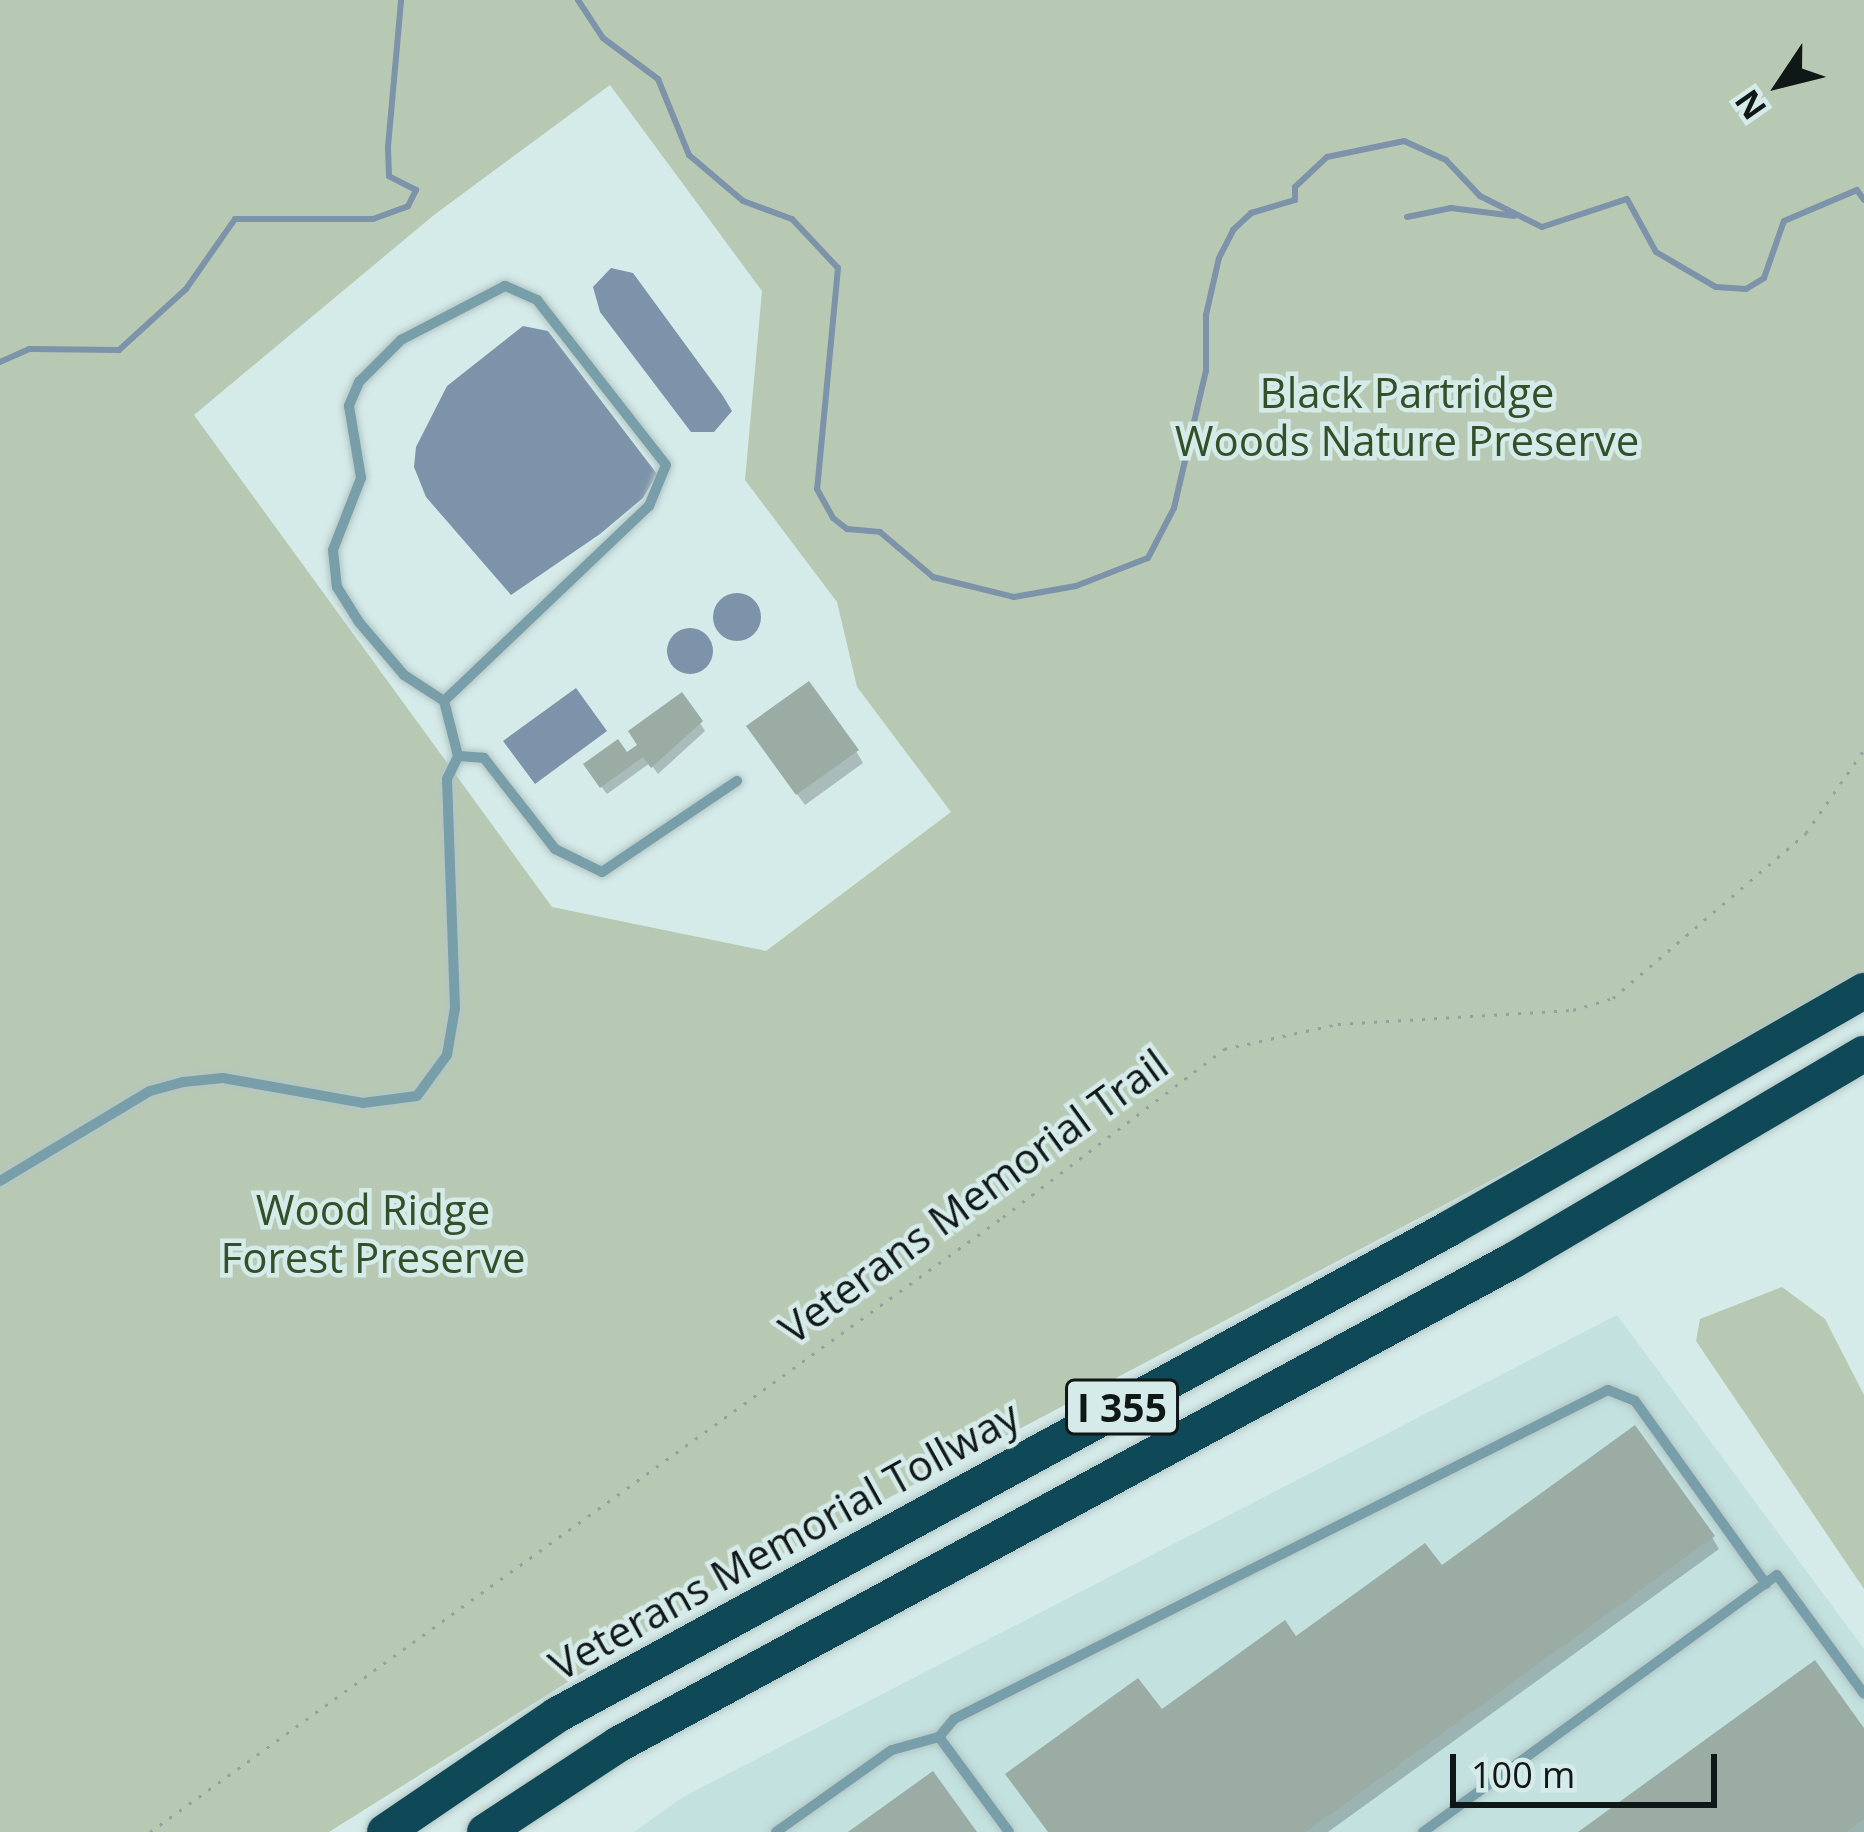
<!DOCTYPE html>
<html>
<head>
<meta charset="utf-8">
<style>
	body { margin:0 }
	#map { position:relative; width:1864px; height:1832px; overflow:hidden; background:#d5ebe9; font-family:"Open Sans",sans-serif }
	div>[style] { position:absolute }
	[style*='--x'] { left:calc(var(--x)*1px); top:calc(var(--y)*1px); width:calc(var(--w)*1px); rotate:calc(var(--a)*1deg) }
	.built>* { inset:0; background:#c2e1df }
	.green>* { inset:0; background:#b8c9b3 }
	.water>* { inset:0; background:#7c93a9 }
	.round { border-radius:50% }
	.shadow>* { inset:0; background:#0003 }
	.stream>* { height:6px; margin:-3px; padding:0 3px; transform-origin:3px; border-radius:3px; background:#7c93a9 }
	.building>* { inset:0; background:#9baca4 }
	.path>* { height:3px; margin-top:-1.5px; transform-origin:0; background:repeating-linear-gradient(90deg,#92a2a1 0 3px,transparent 0 12px) }
	.roads { filter:drop-shadow(0 0 3px #b2c5c3) drop-shadow(0 0 3px #b2c5c3) }
	.service>* { height:10px; margin:-5px; padding:0 5px; transform-origin:5px; border-radius:5px; background:#789eaa }
	.motorway>* { height:36px; margin:-18px; padding:0 18px; transform-origin:18px; border-radius:18px; background:#0f4856 }
	span { translate:-50% -50%; white-space:nowrap; text-align:center; line-height:1.15; -webkit-text-stroke:9px #d5ebe9; paint-order:stroke }
	.shield-label span { padding:3px 9px; background:#d5ebe9; border:3px solid; border-radius:9px; -webkit-text-stroke-width:0 }
	.shield-label { font-size:39px; color:#101717; font-weight:700 }
	.park-label { font-size:42px; color:#335029 }
	.street-label { font-size:42px; color:#101717 }
	.north { position:absolute; left:1720px; top:24px; width:120px; height:120px; -webkit-text-stroke:9px #d5ebe9; paint-order:stroke; rotate:235deg; font-size:33px; font-weight:700; line-height:48px; text-align:center; color:#101717 }
	.north::after { content:''; display:block; margin:auto; width:42px; height:54px; background:#101717; clip-path:polygon(50% 0,100% 100%,50% 72%,0 100%) }
	.scale { position:absolute; left:1450px; top:1754px; width:267px; height:54px; box-sizing:border-box; border:6px solid #101717; border-top:0; padding-left:15px; font-size:36px; line-height:42px; white-space:nowrap; color:#101717; -webkit-text-stroke:9px #d5ebe9; paint-order:stroke }
</style>
</head>
<body>
<div id="map">
	<div class="built">
		<i style="clip-path:polygon(1617px 1315px,1864px 1649px,1864px 1832px,634px 1832px,683px 1797px)"></i>
	</div>
	<div class="green">
		<i style="clip-path:polygon(evenodd,0 0,1864px 0,1864px 974px,1694px 1073px,714px 1590px,329px 1832px,0 1832px,0 0,610px 85px,762px 291px,745px 480px,837px 602px,857px 687px,951px 812px,766px 951px,552px 907px,194px 415px,434px 215px,610px 85px)"></i>
		<i style="clip-path:polygon(1782px 1287px,1825px 1319px,1864px 1395px,1864px 1589px,1696px 1341px,1700px 1319px)"></i>
	</div>
	<div class="water">
		<i style="clip-path:polygon(611px 268px,633px 273px,723px 396px,732px 411px,714px 432px,691px 432px,600px 312px,593px 287px)"></i>
		<i style="clip-path:polygon(523px 326px,548px 331px,657px 474px,643px 498px,600px 534px,511px 595px,426px 497px,414px 467px,416px 447px,447px 386px)"></i>
		<i class="round" style="left:713px;top:593px;width:48px;height:48px"></i>
		<i class="round" style="left:667px;top:628px;width:46px;height:46px"></i>
		<i style="clip-path:polygon(576px 688px,607px 731px,535px 784px,503px 741px)"></i>
	</div>
	<div class="shadow">
		<i style="clip-path:polygon(700px 723px,705px 731px,658px 774px,650px 763px,607px 794px,591px 773px)"></i>
		<i style="clip-path:polygon(757px 739px,856px 751px,863px 763px,805px 805px)"></i>
		<i style="clip-path:polygon(1712px 1537px,1719px 1549px,1328px 1832px,1049px 1832px,1161px 1713px,1441px 1569px)"></i>
		<i style="clip-path:polygon(1864px 1733px,1864px 1832px,1583px 1832px)"></i>
	</div>
	<div class="stream">
		<i style="--x:578;--y:0;--w:45;--a:56.7"></i>
		<i style="--x:603;--y:38;--w:69;--a:36.7"></i>
		<i style="--x:658;--y:79;--w:82;--a:67.8"></i>
		<i style="--x:689;--y:155;--w:71;--a:40.4"></i>
		<i style="--x:743;--y:201;--w:52;--a:20.2"></i>
		<i style="--x:792;--y:219;--w:67;--a:46.8"></i>
		<i style="--x:838;--y:268;--w:222;--a:95.4"></i>
		<i style="--x:817;--y:489;--w:33;--a:61"></i>
		<i style="--x:833;--y:518;--w:18;--a:38"></i>
		<i style="--x:847;--y:529;--w:33;--a:5"></i>
		<i style="--x:880;--y:532;--w:70;--a:40.3"></i>
		<i style="--x:933;--y:577;--w:83;--a:13.9"></i>
		<i style="--x:1014;--y:597;--w:63;--a:-10.1"></i>
		<i style="--x:1076;--y:586;--w:77;--a:-21.3"></i>
		<i style="--x:1148;--y:558;--w:56;--a:-62.5"></i>
		<i style="--x:1174;--y:508;--w:141;--a:-76.9"></i>
		<i style="--x:1206;--y:371;--w:56;--a:-90"></i>
		<i style="--x:1206;--y:315;--w:58;--a:-77.2"></i>
		<i style="--x:1219;--y:258;--w:31;--a:-63"></i>
		<i style="--x:1233;--y:230;--w:25;--a:-43"></i>
		<i style="--x:1251;--y:213;--w:46;--a:-16.5"></i>
		<i style="--x:1295;--y:200;--w:13;--a:-90"></i>
		<i style="--x:1295;--y:187;--w:44;--a:-43.2"></i>
		<i style="--x:1327;--y:157;--w:79;--a:-11.7"></i>
		<i style="--x:1404;--y:141;--w:46;--a:24.3"></i>
		<i style="--x:1446;--y:160;--w:50;--a:46.6"></i>
		<i style="--x:1480;--y:196;--w:69;--a:26.6"></i>
		<i style="--x:1542;--y:227;--w:89;--a:-18.2"></i>
		<i style="--x:1627;--y:199;--w:60;--a:61.3"></i>
		<i style="--x:1656;--y:252;--w:69;--a:30.3"></i>
		<i style="--x:1716;--y:287;--w:30;--a:4"></i>
		<i style="--x:1746;--y:289;--w:21;--a:-31"></i>
		<i style="--x:1764;--y:278;--w:60;--a:-70.7"></i>
		<i style="--x:1784;--y:221;--w:79;--a:-23"></i>
		<i style="--x:1857;--y:190;--w:12;--a:55"></i>
		<i style="--x:1407;--y:217;--w:45;--a:-11.6"></i>
		<i style="--x:1451;--y:208;--w:64;--a:7.1"></i>
		<i style="--x:0;--y:362;--w:32;--a:-24"></i>
		<i style="--x:29;--y:349;--w:90;--a:0.6"></i>
		<i style="--x:119;--y:350;--w:91;--a:-42.3"></i>
		<i style="--x:186;--y:289;--w:85;--a:-55"></i>
		<i style="--x:235;--y:219;--w:138;--a:0"></i>
		<i style="--x:373;--y:219;--w:37;--a:-20"></i>
		<i style="--x:408;--y:206;--w:18;--a:-63"></i>
		<i style="--x:416;--y:190;--w:30;--a:-153"></i>
		<i style="--x:389;--y:176;--w:29;--a:-92"></i>
		<i style="--x:388;--y:147;--w:148;--a:-84.9"></i>
	</div>
	<div class="building">
		<i style="clip-path:polygon(809px 681px,859px 750px,796px 795px,746px 726px)"></i>
		<i style="clip-path:polygon(682px 692px,703px 721px,651px 768px,643px 757px,600px 788px,583px 764px,618px 739px,627px 752px,637px 745px,628px 731px)"></i>
		<i style="clip-path:polygon(1635px 1425px,1715px 1536px,1306px 1832px,1048px 1832px,1005px 1774px,1138px 1678px,1162px 1709px,1285px 1620px,1296px 1636px,1425px 1543px,1442px 1565px)"></i>
		<i style="clip-path:polygon(1815px 1660px,1864px 1728px,1864px 1819px,1846px 1832px,1578px 1832px)"></i>
		<i style="clip-path:polygon(933px 1771px,977px 1832px,848px 1832px)"></i>
	</div>
	<div class="path">
		<i style="--x:150;--y:1832;--w:1052;--a:-35.79"></i>
		<i style="--x:1003;--y:1217;--w:278;--a:-37.2"></i>
		<i style="--x:1224;--y:1049;--w:117;--a:-12.4"></i>
		<i style="--x:1338;--y:1024;--w:235;--a:-3.4"></i>
		<i style="--x:1573;--y:1010;--w:42;--a:-16.7"></i>
		<i style="--x:1613;--y:998;--w:254;--a:-40.5"></i>
		<i style="--x:1806;--y:833;--w:101;--a:-55.1"></i>
	</div>
	<div class="roads">
		<div class="service">
			<i style="--x:444;--y:701;--w:283;--a:-43.6"></i>
			<i style="--x:649;--y:506;--w:44;--a:-67.5"></i>
			<i style="--x:666;--y:465;--w:209;--a:-128"></i>
			<i style="--x:537;--y:300;--w:35;--a:-156"></i>
			<i style="--x:505;--y:286;--w:117;--a:152.6"></i>
			<i style="--x:401;--y:340;--w:59;--a:135"></i>
			<i style="--x:359;--y:382;--w:26;--a:113"></i>
			<i style="--x:349;--y:406;--w:73;--a:80.5"></i>
			<i style="--x:361;--y:478;--w:77;--a:111.3"></i>
			<i style="--x:333;--y:550;--w:37;--a:84"></i>
			<i style="--x:337;--y:587;--w:40;--a:58"></i>
			<i style="--x:358;--y:621;--w:71;--a:49.6"></i>
			<i style="--x:404;--y:675;--w:48;--a:33"></i>
			<i style="--x:444;--y:701;--w:57;--a:75.7"></i>
			<i style="--x:0;--y:1181;--w:175;--a:-31"></i>
			<i style="--x:150;--y:1091;--w:34;--a:-15"></i>
			<i style="--x:183;--y:1082;--w:40;--a:-5.7"></i>
			<i style="--x:223;--y:1078;--w:142;--a:10.1"></i>
			<i style="--x:363;--y:1103;--w:54;--a:-7.4"></i>
			<i style="--x:417;--y:1096;--w:51;--a:-53.8"></i>
			<i style="--x:447;--y:1055;--w:48;--a:-80.3"></i>
			<i style="--x:455;--y:1008;--w:229;--a:-92"></i>
			<i style="--x:447;--y:779;--w:25;--a:-64"></i>
			<i style="--x:458;--y:756;--w:26;--a:4"></i>
			<i style="--x:484;--y:758;--w:115;--a:52"></i>
			<i style="--x:555;--y:849;--w:52;--a:26.1"></i>
			<i style="--x:602;--y:872;--w:163;--a:-34"></i>
			<i style="--x:939;--y:1737;--w:23;--a:-50"></i>
			<i style="--x:954;--y:1719;--w:732;--a:-26.71"></i>
			<i style="--x:1608;--y:1390;--w:29;--a:22"></i>
			<i style="--x:1635;--y:1401;--w:225;--a:54.4"></i>
			<i style="--x:776;--y:1832;--w:142;--a:-35.3"></i>
			<i style="--x:892;--y:1750;--w:49;--a:-15.5"></i>
			<i style="--x:939;--y:1737;--w:118;--a:53.6"></i>
			<i style="--x:1423;--y:1832;--w:437;--a:-36"></i>
			<i style="--x:1777;--y:1575;--w:147;--a:53.8"></i>
		</div>
		<div class="motorway">
			<i style="--x:385;--y:1832;--w:208;--a:-34.2"></i>
			<i style="--x:557;--y:1715;--w:1019;--a:-28.6"></i>
			<i style="--x:1452;--y:1227;--w:475;--a:-29.8"></i>
			<i style="--x:485;--y:1832;--w:160;--a:-33.3"></i>
			<i style="--x:619;--y:1744;--w:1015;--a:-28.41"></i>
			<i style="--x:1512;--y:1261;--w:408;--a:-30.5"></i>
		</div>
	</div>
	<div class="shield-label">
		<span style="left:1122px;top:1407px">I 355</span>
	</div>
	<div class="park-label">
		<span style="left:1407px;top:416px">Black Partridge<br>Woods Nature Preserve</span>
		<span style="left:373px;top:1233px">Wood Ridge<br>Forest Preserve</span>
	</div>
	<div class="street-label">
		<span style="left:973px;top:1196px;rotate:-36deg">Veterans Memorial Trail</span>
		<span style="left:784px;top:1540px;rotate:-29deg">Veterans Memorial Tollway</span>
	</div>
	<div class="north">N</div>
	<div class="scale">100 m</div>
</div>
</body>
</html>
